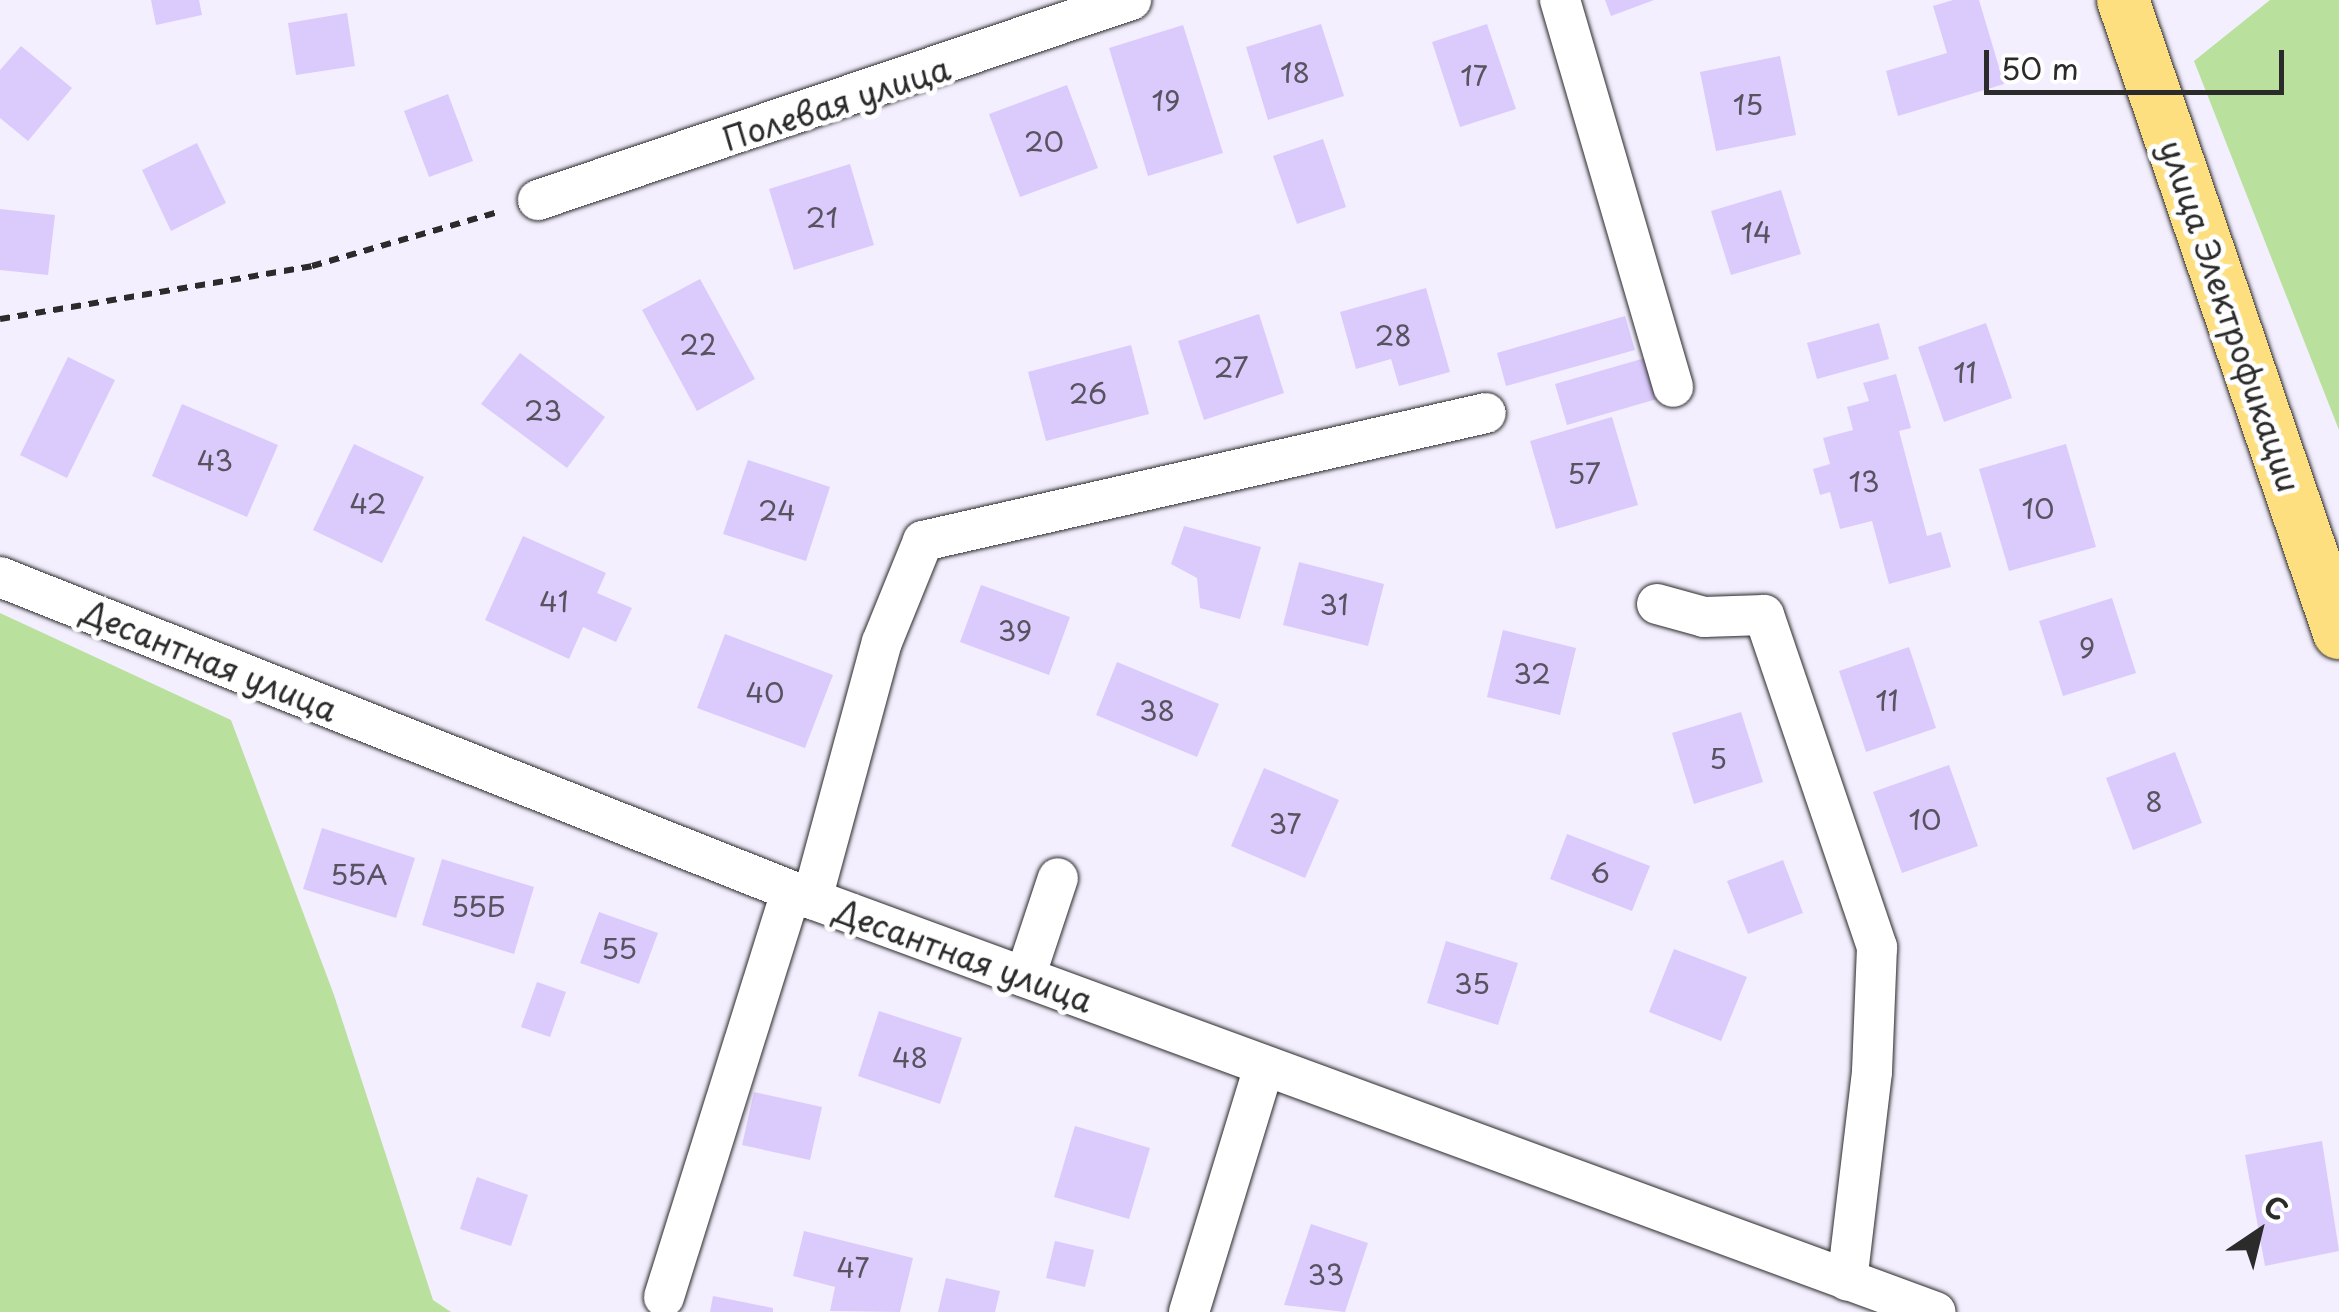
<!DOCTYPE html>
<html>
<head>
<meta charset="utf-8">
<style>
	body { margin:0 }
	#map { position:relative; width:2339px; height:1312px; overflow:hidden; background:#f4effe; font-family:"Playpen Sans",sans-serif }
	div>[style] { position:absolute }
	[style*='--x'] { left:calc(var(--x)*1px); top:calc(var(--y)*1px); width:calc(var(--w)*1px); rotate:calc(var(--a)*1deg) }
	.green>* { inset:0; background:#b9e19d }
	.building>* { inset:0; background:#dbcafc }
	.path>* { height:6px; margin-top:-3px; transform-origin:0; background:repeating-linear-gradient(90deg,#2b2b2b 0 10px,transparent 0 18px) }
	.roads { filter:drop-shadow(0 0 2px #2b2b2b) drop-shadow(0 0 2px #2b2b2b) }
	.minor>* { height:40px; margin:-20px; padding:0 20px; transform-origin:20px; border-radius:20px; background:#fff }
	.major>* { height:52px; margin:-26px; padding:0 26px; transform-origin:26px; border-radius:26px; background:#fedf80 }
	span { translate:-50% -50%; white-space:nowrap; text-align:center; line-height:1.15; -webkit-text-stroke:10px #fff; paint-order:stroke }
	.number-label { font-size:28px; color:#57535f }
	.number-label span { -webkit-text-stroke-width:0 }
	.street-label { font-size:32px; color:#2b2b2b }
	.north { position:absolute; left:2209px; top:1182px; width:100px; height:100px; -webkit-text-stroke:8px #fff; paint-order:stroke; rotate:35deg; font-size:28px; font-weight:700; line-height:40px; text-align:center; color:#2b2b2b }
	.north::after { content:''; display:block; margin:auto; width:35px; height:45px; background:#2b2b2b; clip-path:polygon(50% 0,100% 100%,50% 72%,0 100%) }
	.scale { position:absolute; left:1984px; top:50px; width:300px; height:45px; box-sizing:border-box; border:5px solid #2b2b2b; border-top:0; padding-left:12px; font-size:30px; line-height:35px; white-space:nowrap; color:#2b2b2b; -webkit-text-stroke:8px #fff; paint-order:stroke }
</style>
</head>
<body>
<div id="map">
	<div class="green">
		<i style="clip-path:polygon(2270px 0,2339px 0,2339px 430px,2194px 61px)"></i>
		<i style="clip-path:polygon(0 613px,231px 720px,334px 995px,433px 1300px,451px 1312px,0 1312px)"></i>
	</div>
	<div class="building">
		<i style="clip-path:polygon(151px 0,199px 0,202px 15px,156px 25px)"></i>
		<i style="clip-path:polygon(1605px 0,1654px 0,1611px 16px)"></i>
		<i style="clip-path:polygon(1953px 0,1979px 0,2004px 84px,1898px 116px,1886px 71px,1947px 53px,1933px 6px)"></i>
		<i style="clip-path:polygon(347px 13px,355px 66px,296px 75px,288px 23px)"></i>
		<i style="clip-path:polygon(1321px 24px,1344px 96px,1268px 120px,1246px 47px)"></i>
		<i style="clip-path:polygon(1487px 24px,1516px 109px,1460px 127px,1432px 42px)"></i>
		<i style="clip-path:polygon(1183px 25px,1223px 153px,1148px 176px,1109px 48px)"></i>
		<i style="clip-path:polygon(21px 46px,72px 88px,28px 141px,0 118px,0 70px)"></i>
		<i style="clip-path:polygon(1780px 56px,1796px 135px,1716px 151px,1700px 72px)"></i>
		<i style="clip-path:polygon(1067px 85px,1098px 168px,1020px 197px,989px 114px)"></i>
		<i style="clip-path:polygon(448px 94px,473px 161px,429px 177px,404px 111px)"></i>
		<i style="clip-path:polygon(1323px 139px,1346px 207px,1297px 224px,1273px 156px)"></i>
		<i style="clip-path:polygon(197px 143px,226px 203px,171px 231px,142px 170px)"></i>
		<i style="clip-path:polygon(850px 164px,874px 245px,794px 270px,769px 189px)"></i>
		<i style="clip-path:polygon(1781px 190px,1801px 254px,1731px 275px,1711px 211px)"></i>
		<i style="clip-path:polygon(0 209px,55px 215px,48px 275px,0 270px)"></i>
		<i style="clip-path:polygon(700px 279px,755px 379px,697px 411px,642px 310px)"></i>
		<i style="clip-path:polygon(1426px 288px,1450px 372px,1399px 386px,1391px 359px,1356px 369px,1340px 312px)"></i>
		<i style="clip-path:polygon(1259px 314px,1284px 393px,1204px 420px,1178px 341px)"></i>
		<i style="clip-path:polygon(1625px 316px,1635px 350px,1506px 386px,1497px 353px)"></i>
		<i style="clip-path:polygon(1879px 323px,1889px 359px,1817px 379px,1807px 343px)"></i>
		<i style="clip-path:polygon(1986px 323px,2012px 398px,1944px 422px,1918px 347px)"></i>
		<i style="clip-path:polygon(1131px 345px,1149px 414px,1046px 441px,1028px 372px)"></i>
		<i style="clip-path:polygon(520px 353px,605px 417px,567px 468px,481px 404px)"></i>
		<i style="clip-path:polygon(68px 357px,115px 380px,67px 478px,20px 455px)"></i>
		<i style="clip-path:polygon(1645px 358px,1657px 399px,1567px 425px,1555px 384px)"></i>
		<i style="clip-path:polygon(1896px 374px,1911px 428px,1899px 431px,1927px 536px,1941px 532px,1951px 567px,1889px 584px,1872px 521px,1840px 529px,1830px 492px,1820px 495px,1813px 469px,1830px 464px,1823px 438px,1853px 430px,1847px 407px,1869px 401px,1863px 383px)"></i>
		<i style="clip-path:polygon(182px 404px,278px 445px,247px 517px,152px 476px)"></i>
		<i style="clip-path:polygon(1612px 417px,1638px 505px,1556px 529px,1530px 441px)"></i>
		<i style="clip-path:polygon(354px 444px,424px 477px,382px 563px,313px 530px)"></i>
		<i style="clip-path:polygon(2066px 444px,2096px 547px,2009px 571px,1979px 469px)"></i>
		<i style="clip-path:polygon(748px 460px,830px 487px,806px 561px,723px 534px)"></i>
		<i style="clip-path:polygon(1184px 526px,1261px 547px,1240px 619px,1200px 608px,1197px 578px,1171px 564px)"></i>
		<i style="clip-path:polygon(523px 536px,606px 573px,597px 593px,632px 608px,616px 642px,583px 627px,569px 659px,485px 620px)"></i>
		<i style="clip-path:polygon(1299px 562px,1384px 584px,1368px 646px,1283px 625px)"></i>
		<i style="clip-path:polygon(981px 585px,1070px 617px,1049px 675px,960px 642px)"></i>
		<i style="clip-path:polygon(2112px 598px,2136px 673px,2063px 696px,2039px 621px)"></i>
		<i style="clip-path:polygon(1503px 630px,1576px 648px,1560px 715px,1487px 697px)"></i>
		<i style="clip-path:polygon(725px 634px,833px 675px,805px 748px,697px 708px)"></i>
		<i style="clip-path:polygon(1909px 647px,1936px 728px,1866px 752px,1839px 671px)"></i>
		<i style="clip-path:polygon(1117px 662px,1219px 704px,1197px 757px,1096px 715px)"></i>
		<i style="clip-path:polygon(1741px 712px,1763px 782px,1694px 804px,1672px 733px)"></i>
		<i style="clip-path:polygon(2175px 752px,2202px 823px,2133px 850px,2106px 778px)"></i>
		<i style="clip-path:polygon(1949px 765px,1978px 846px,1902px 873px,1873px 792px)"></i>
		<i style="clip-path:polygon(1264px 768px,1339px 800px,1305px 878px,1231px 846px)"></i>
		<i style="clip-path:polygon(322px 828px,415px 858px,396px 918px,303px 889px)"></i>
		<i style="clip-path:polygon(1567px 834px,1650px 866px,1632px 911px,1550px 879px)"></i>
		<i style="clip-path:polygon(442px 859px,534px 887px,514px 954px,422px 925px)"></i>
		<i style="clip-path:polygon(1783px 860px,1803px 913px,1748px 934px,1727px 881px)"></i>
		<i style="clip-path:polygon(599px 912px,658px 933px,639px 984px,580px 963px)"></i>
		<i style="clip-path:polygon(1446px 941px,1518px 963px,1498px 1025px,1427px 1003px)"></i>
		<i style="clip-path:polygon(1674px 949px,1747px 977px,1721px 1041px,1649px 1012px)"></i>
		<i style="clip-path:polygon(537px 982px,566px 992px,550px 1037px,521px 1027px)"></i>
		<i style="clip-path:polygon(879px 1011px,962px 1038px,940px 1104px,858px 1076px)"></i>
		<i style="clip-path:polygon(754px 1092px,822px 1107px,810px 1160px,742px 1145px)"></i>
		<i style="clip-path:polygon(1075px 1126px,1150px 1148px,1129px 1219px,1054px 1197px)"></i>
		<i style="clip-path:polygon(2322px 1141px,2339px 1251px,2265px 1266px,2245px 1155px)"></i>
		<i style="clip-path:polygon(477px 1177px,528px 1195px,511px 1246px,460px 1229px)"></i>
		<i style="clip-path:polygon(1311px 1224px,1368px 1243px,1345px 1312px,1284px 1305px)"></i>
		<i style="clip-path:polygon(804px 1231px,913px 1258px,900px 1312px,830px 1311px,835px 1287px,793px 1276px)"></i>
		<i style="clip-path:polygon(1055px 1241px,1094px 1250px,1085px 1287px,1046px 1278px)"></i>
		<i style="clip-path:polygon(946px 1278px,1000px 1291px,995px 1312px,938px 1312px)"></i>
		<i style="clip-path:polygon(713px 1296px,773px 1308px,773px 1312px,710px 1312px)"></i>
	</div>
	<div class="path">
		<i style="--x:0;--y:319;--w:316;--a:-9.6"></i>
		<i style="--x:312;--y:266;--w:197;--a:-16.2"></i>
	</div>
	<div class="roads">
		<div class="minor">
			<i style="--x:1560;--y:0;--w:403;--a:73.7"></i>
			<i style="--x:538;--y:200;--w:626;--a:-18.64"></i>
			<i style="--x:0;--y:577;--w:874;--a:21.63"></i>
			<i style="--x:812;--y:899;--w:1197;--a:20.18"></i>
			<i style="--x:1657;--y:604;--w:49;--a:15.5"></i>
			<i style="--x:1704;--y:617;--w:60;--a:-1.9"></i>
			<i style="--x:1764;--y:615;--w:351;--a:71.2"></i>
			<i style="--x:1877;--y:947;--w:125;--a:92.3"></i>
			<i style="--x:1872;--y:1072;--w:210;--a:96.8"></i>
			<i style="--x:812;--y:899;--w:266;--a:-74.8"></i>
			<i style="--x:882;--y:642;--w:109;--a:-67.9"></i>
			<i style="--x:923;--y:541;--w:577;--a:-12.81"></i>
			<i style="--x:1025;--y:977;--w:104;--a:-71.6"></i>
			<i style="--x:664;--y:1297;--w:425;--a:-72.6"></i>
			<i style="--x:1189;--y:1312;--w:257;--a:-73"></i>
		</div>
		<div class="major">
			<i style="--x:2123;--y:0;--w:669;--a:71.16"></i>
		</div>
	</div>
	<div class="number-label">
		<span style="left:1295px;top:72px">18</span>
		<span style="left:1474px;top:75px">17</span>
		<span style="left:1166px;top:100px">19</span>
		<span style="left:1748px;top:104px">15</span>
		<span style="left:1044px;top:141px">20</span>
		<span style="left:822px;top:217px">21</span>
		<span style="left:1756px;top:232px">14</span>
		<span style="left:1393px;top:335px">28</span>
		<span style="left:698px;top:344px">22</span>
		<span style="left:1231px;top:367px">27</span>
		<span style="left:1965px;top:372px">11</span>
		<span style="left:1088px;top:393px">26</span>
		<span style="left:543px;top:410px">23</span>
		<span style="left:215px;top:460px">43</span>
		<span style="left:1584px;top:473px">57</span>
		<span style="left:1864px;top:481px">13</span>
		<span style="left:368px;top:503px">42</span>
		<span style="left:2038px;top:508px">10</span>
		<span style="left:777px;top:510px">24</span>
		<span style="left:554px;top:601px">41</span>
		<span style="left:1334px;top:604px">31</span>
		<span style="left:1015px;top:630px">39</span>
		<span style="left:2087px;top:647px">9</span>
		<span style="left:1532px;top:673px">32</span>
		<span style="left:765px;top:692px">40</span>
		<span style="left:1887px;top:700px">11</span>
		<span style="left:1157px;top:710px">38</span>
		<span style="left:1718px;top:758px">5</span>
		<span style="left:2154px;top:801px">8</span>
		<span style="left:1925px;top:819px">10</span>
		<span style="left:1285px;top:823px">37</span>
		<span style="left:1600px;top:872px">6</span>
		<span style="left:359px;top:874px">55А</span>
		<span style="left:478px;top:906px">55Б</span>
		<span style="left:619px;top:948px">55</span>
		<span style="left:1472px;top:983px">35</span>
		<span style="left:910px;top:1057px">48</span>
		<span style="left:853px;top:1267px">47</span>
		<span style="left:1326px;top:1274px">33</span>
	</div>
	<div class="street-label">
		<span style="left:836px;top:103px;rotate:-18deg">Полевая улица</span>
		<span style="left:2231px;top:316px;rotate:71deg">улица Электрофикации</span>
		<span style="left:210px;top:660px;rotate:22deg">Десантная улица</span>
		<span style="left:964px;top:955px;rotate:20deg">Десантная улица</span>
	</div>
	<div class="north">С</div>
	<div class="scale">50 m</div>
</div>
</body>
</html>
